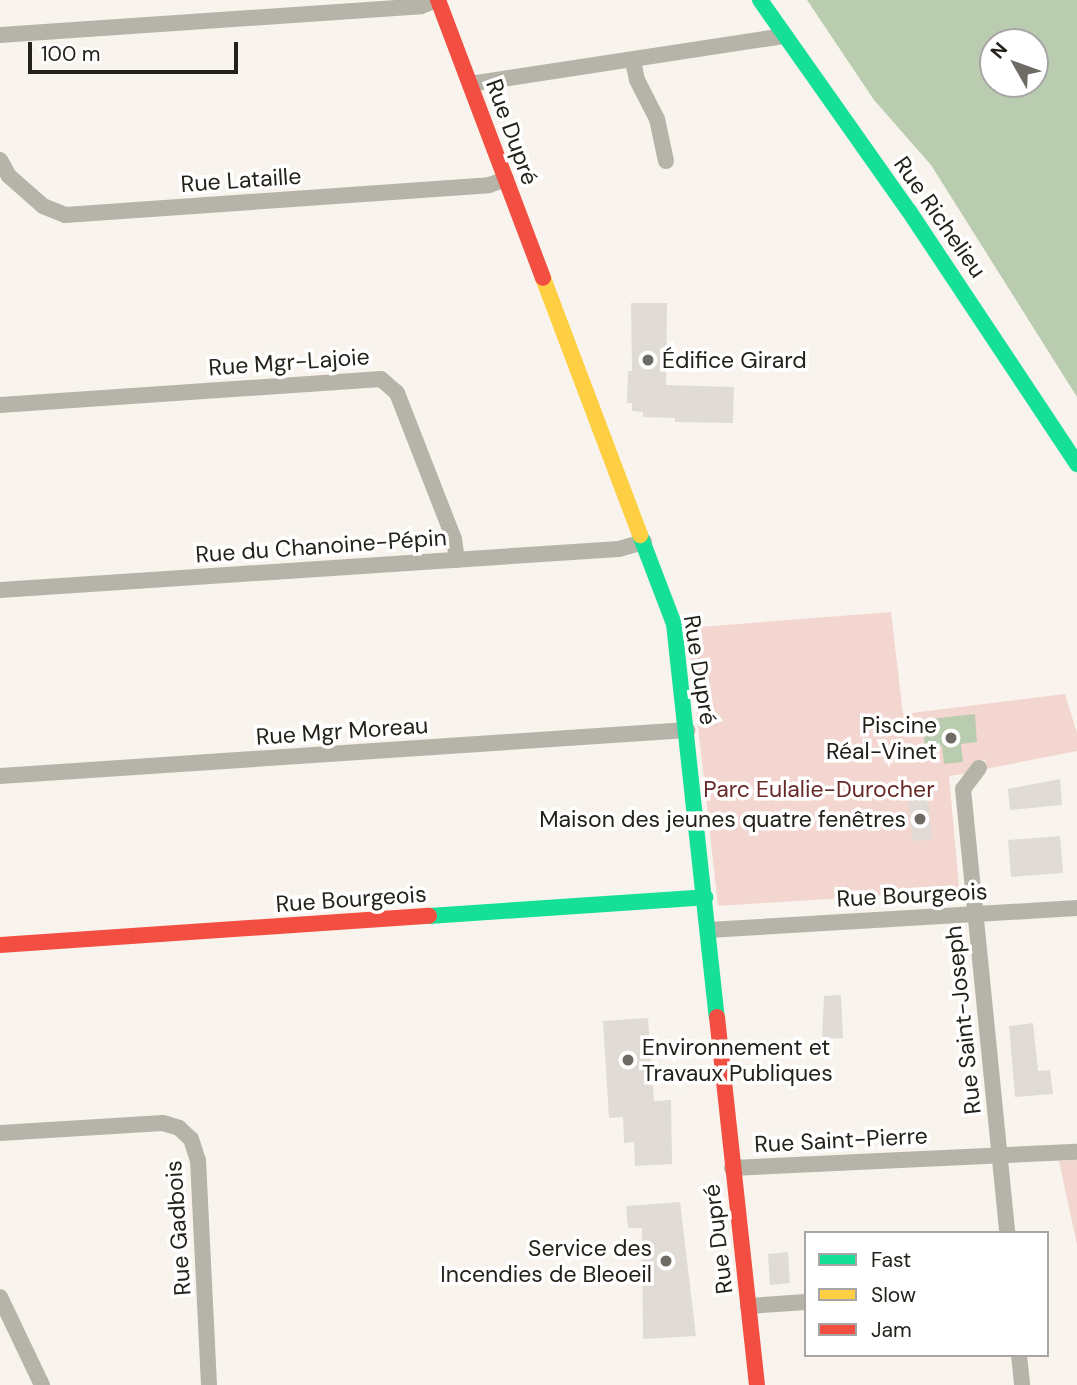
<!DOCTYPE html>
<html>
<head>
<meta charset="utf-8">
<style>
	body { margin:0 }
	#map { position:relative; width:1077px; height:1385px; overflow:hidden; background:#f8f4ed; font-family:"DM Sans",sans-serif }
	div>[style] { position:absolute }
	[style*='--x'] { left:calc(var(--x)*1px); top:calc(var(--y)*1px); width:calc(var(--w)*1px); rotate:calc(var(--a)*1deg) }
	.green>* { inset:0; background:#f4d6d0 }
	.water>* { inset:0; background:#baccaf }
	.building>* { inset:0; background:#e0dbd5 }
	.street>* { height:16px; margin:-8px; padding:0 8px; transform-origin:8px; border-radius:8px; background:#b6b4a9 }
	.fast>* { height:16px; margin:-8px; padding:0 8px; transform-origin:8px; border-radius:8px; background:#16e098 }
	.slow>* { height:16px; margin:-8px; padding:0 8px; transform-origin:8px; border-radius:8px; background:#ffcf43 }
	.jam>* { height:16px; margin:-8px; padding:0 8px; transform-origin:8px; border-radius:8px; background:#f24e42 }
	.dots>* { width:19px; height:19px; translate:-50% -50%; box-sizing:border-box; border:4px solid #fff; border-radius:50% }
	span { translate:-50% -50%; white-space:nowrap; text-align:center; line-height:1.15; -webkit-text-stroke:7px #fff; paint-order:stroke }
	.street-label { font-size:23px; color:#24211b }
	.poi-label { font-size:23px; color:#24211b }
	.left { translate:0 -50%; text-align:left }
	.right { translate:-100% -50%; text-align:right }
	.park-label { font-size:23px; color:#692929 }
	.legend { position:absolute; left:804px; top:1231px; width:245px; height:126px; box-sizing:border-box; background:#fff; border:2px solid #a7a6a4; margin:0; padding:9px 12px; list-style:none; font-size:21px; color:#24211b }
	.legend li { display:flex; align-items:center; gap:14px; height:35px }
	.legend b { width:35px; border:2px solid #a7a6a4 }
	.north { position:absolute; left:979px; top:28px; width:70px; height:70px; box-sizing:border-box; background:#fff; border:2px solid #a7a6a4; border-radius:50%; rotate:310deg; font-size:19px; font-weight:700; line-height:28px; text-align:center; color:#24211b }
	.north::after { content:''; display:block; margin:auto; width:24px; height:32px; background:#6e6b64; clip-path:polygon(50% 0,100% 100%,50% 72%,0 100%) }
	.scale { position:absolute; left:28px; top:42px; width:210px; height:32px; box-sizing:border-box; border:4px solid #24211b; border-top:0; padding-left:9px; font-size:21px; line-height:24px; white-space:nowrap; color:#24211b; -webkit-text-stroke:5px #fff; paint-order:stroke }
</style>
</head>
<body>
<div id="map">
	<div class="green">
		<i style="clip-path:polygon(891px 612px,903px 714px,1065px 694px,1077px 733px,1077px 751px,986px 769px,985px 759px,964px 774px,949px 776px,959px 886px,955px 891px,718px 906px,687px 628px)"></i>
		<i style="clip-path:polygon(1077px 1160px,1077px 1245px,1059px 1161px)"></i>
	</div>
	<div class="water">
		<i style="clip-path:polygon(evenodd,807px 0,1077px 0,1077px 397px,931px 165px,874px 100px,807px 0,993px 42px,1035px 42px,1035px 84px,993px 84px,993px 42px)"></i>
		<i style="clip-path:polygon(975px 714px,977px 742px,961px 744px,963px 762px,944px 764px,942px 746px,925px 747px,922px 720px)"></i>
	</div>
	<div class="building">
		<i style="clip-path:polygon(631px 303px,667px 303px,666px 385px,734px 387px,733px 423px,675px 422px,675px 418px,643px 417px,643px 412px,632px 411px,632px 403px,627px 403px,628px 371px,632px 371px)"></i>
		<i style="clip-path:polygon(1060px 779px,1062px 805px,1010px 810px,1008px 789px)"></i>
		<i style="clip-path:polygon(928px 799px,932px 839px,913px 841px,908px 801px)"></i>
		<i style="clip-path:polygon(1060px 836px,1063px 873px,1011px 877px,1008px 840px)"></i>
		<i style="clip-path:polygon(841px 995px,843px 1038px,822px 1039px,824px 996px)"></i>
		<i style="clip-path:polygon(648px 1018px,654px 1101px,671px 1100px,672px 1164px,635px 1166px,634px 1142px,624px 1143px,623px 1117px,609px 1118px,603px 1021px)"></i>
		<i style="clip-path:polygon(1033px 1023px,1038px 1071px,1050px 1070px,1053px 1094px,1015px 1097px,1009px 1026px)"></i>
		<i style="clip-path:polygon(680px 1202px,696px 1336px,643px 1339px,642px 1228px,628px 1228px,626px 1206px)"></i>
		<i style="clip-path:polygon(788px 1252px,790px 1283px,770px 1285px,768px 1254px)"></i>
	</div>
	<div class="street">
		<i style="--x:0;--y:35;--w:422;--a:-3.9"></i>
		<i style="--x:421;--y:6;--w:17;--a:-21"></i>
		<i style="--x:633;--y:61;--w:19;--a:78"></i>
		<i style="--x:637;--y:80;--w:44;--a:62.9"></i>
		<i style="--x:657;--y:119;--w:43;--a:77.9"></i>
		<i style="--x:470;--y:84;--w:319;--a:-8.7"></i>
		<i style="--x:0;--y:160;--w:18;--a:61"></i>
		<i style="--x:9;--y:176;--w:45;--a:41.4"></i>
		<i style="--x:43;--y:206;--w:24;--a:22"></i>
		<i style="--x:65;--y:215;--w:425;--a:-4"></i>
		<i style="--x:489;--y:185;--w:18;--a:-19"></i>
		<i style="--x:0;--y:405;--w:382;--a:-3.9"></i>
		<i style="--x:381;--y:379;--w:21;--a:41"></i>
		<i style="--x:397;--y:393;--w:157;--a:68.7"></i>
		<i style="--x:454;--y:539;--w:21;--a:82"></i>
		<i style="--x:0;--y:590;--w:620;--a:-3.79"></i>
		<i style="--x:619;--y:549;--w:26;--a:-16"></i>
		<i style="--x:979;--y:768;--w:26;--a:127"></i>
		<i style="--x:963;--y:789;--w:446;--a:84.3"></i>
		<i style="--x:0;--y:776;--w:689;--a:-3.83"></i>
		<i style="--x:708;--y:930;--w:370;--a:-3.4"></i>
		<i style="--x:0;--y:1133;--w:163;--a:-3.5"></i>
		<i style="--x:163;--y:1123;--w:17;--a:17"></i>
		<i style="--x:179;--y:1128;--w:16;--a:43"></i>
		<i style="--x:191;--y:1139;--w:22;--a:72"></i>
		<i style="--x:198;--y:1160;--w:225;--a:87.2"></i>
		<i style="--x:732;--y:1168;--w:345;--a:-2.7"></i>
		<i style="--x:0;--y:1297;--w:98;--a:64.5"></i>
		<i style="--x:748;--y:1306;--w:58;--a:-3.9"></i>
		<i style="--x:1019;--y:1355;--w:30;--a:84"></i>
	</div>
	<div class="fast">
		<i style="--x:760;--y:0;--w:258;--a:54.8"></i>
		<i style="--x:909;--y:211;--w:304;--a:56.4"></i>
		<i style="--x:640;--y:535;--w:95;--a:69.1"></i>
		<i style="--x:674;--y:624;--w:395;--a:83.8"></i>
		<i style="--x:429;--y:916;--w:277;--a:-3.9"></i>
	</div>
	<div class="slow">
		<i style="--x:543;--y:278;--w:275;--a:69.3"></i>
	</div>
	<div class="jam">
		<i style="--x:438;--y:0;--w:297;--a:69.3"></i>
		<i style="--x:0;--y:945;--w:430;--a:-3.9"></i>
		<i style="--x:717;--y:1017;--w:370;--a:83.8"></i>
	</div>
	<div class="dots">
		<i style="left:648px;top:360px;background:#6e6b64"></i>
		<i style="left:951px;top:738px;background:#6e6b64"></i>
		<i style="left:920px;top:819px;background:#6e6b64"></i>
		<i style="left:628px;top:1060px;background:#6e6b64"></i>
		<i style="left:666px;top:1261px;background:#6e6b64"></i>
	</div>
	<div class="street-label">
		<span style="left:512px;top:132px;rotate:70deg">Rue Dupré</span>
		<span style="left:241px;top:180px;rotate:-4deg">Rue Lataille</span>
		<span style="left:940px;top:217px;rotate:55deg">Rue Richelieu</span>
		<span style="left:289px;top:362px;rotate:-4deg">Rue Mgr-Lajoie</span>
		<span style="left:321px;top:546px;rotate:-4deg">Rue du Chanoine-Pépin</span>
		<span style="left:700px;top:670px;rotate:81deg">Rue Dupré</span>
		<span style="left:342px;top:731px;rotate:-4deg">Rue Mgr Moreau</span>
		<span style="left:912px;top:895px;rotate:-3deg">Rue Bourgeois</span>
		<span style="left:351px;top:899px;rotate:-4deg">Rue Bourgeois</span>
		<span style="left:963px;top:1020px;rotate:-96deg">Rue Saint-Joseph</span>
		<span style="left:841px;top:1140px;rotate:-3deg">Rue Saint-Pierre</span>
		<span style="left:178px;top:1228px;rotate:-94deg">Rue Gadbois</span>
		<span style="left:718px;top:1239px;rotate:-97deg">Rue Dupré</span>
	</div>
	<div class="poi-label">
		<span class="left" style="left:662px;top:360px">Édifice Girard</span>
		<span class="right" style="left:937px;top:738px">Piscine<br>Réal-Vinet</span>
		<span class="right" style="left:906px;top:819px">Maison des jeunes quatre fenêtres</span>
		<span class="left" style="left:642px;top:1060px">Environnement et<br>Travaux Publiques</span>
		<span class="right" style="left:652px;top:1261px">Service des<br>Incendies de Bleoeil</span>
	</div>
	<div class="park-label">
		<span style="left:819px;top:789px">Parc Eulalie-Durocher</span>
	</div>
	<ul class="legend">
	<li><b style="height:9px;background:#16e098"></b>Fast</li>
	<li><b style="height:9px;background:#ffcf43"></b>Slow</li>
	<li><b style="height:9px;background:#f24e42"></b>Jam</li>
	</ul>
	<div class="north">N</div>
	<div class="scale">100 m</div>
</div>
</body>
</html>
